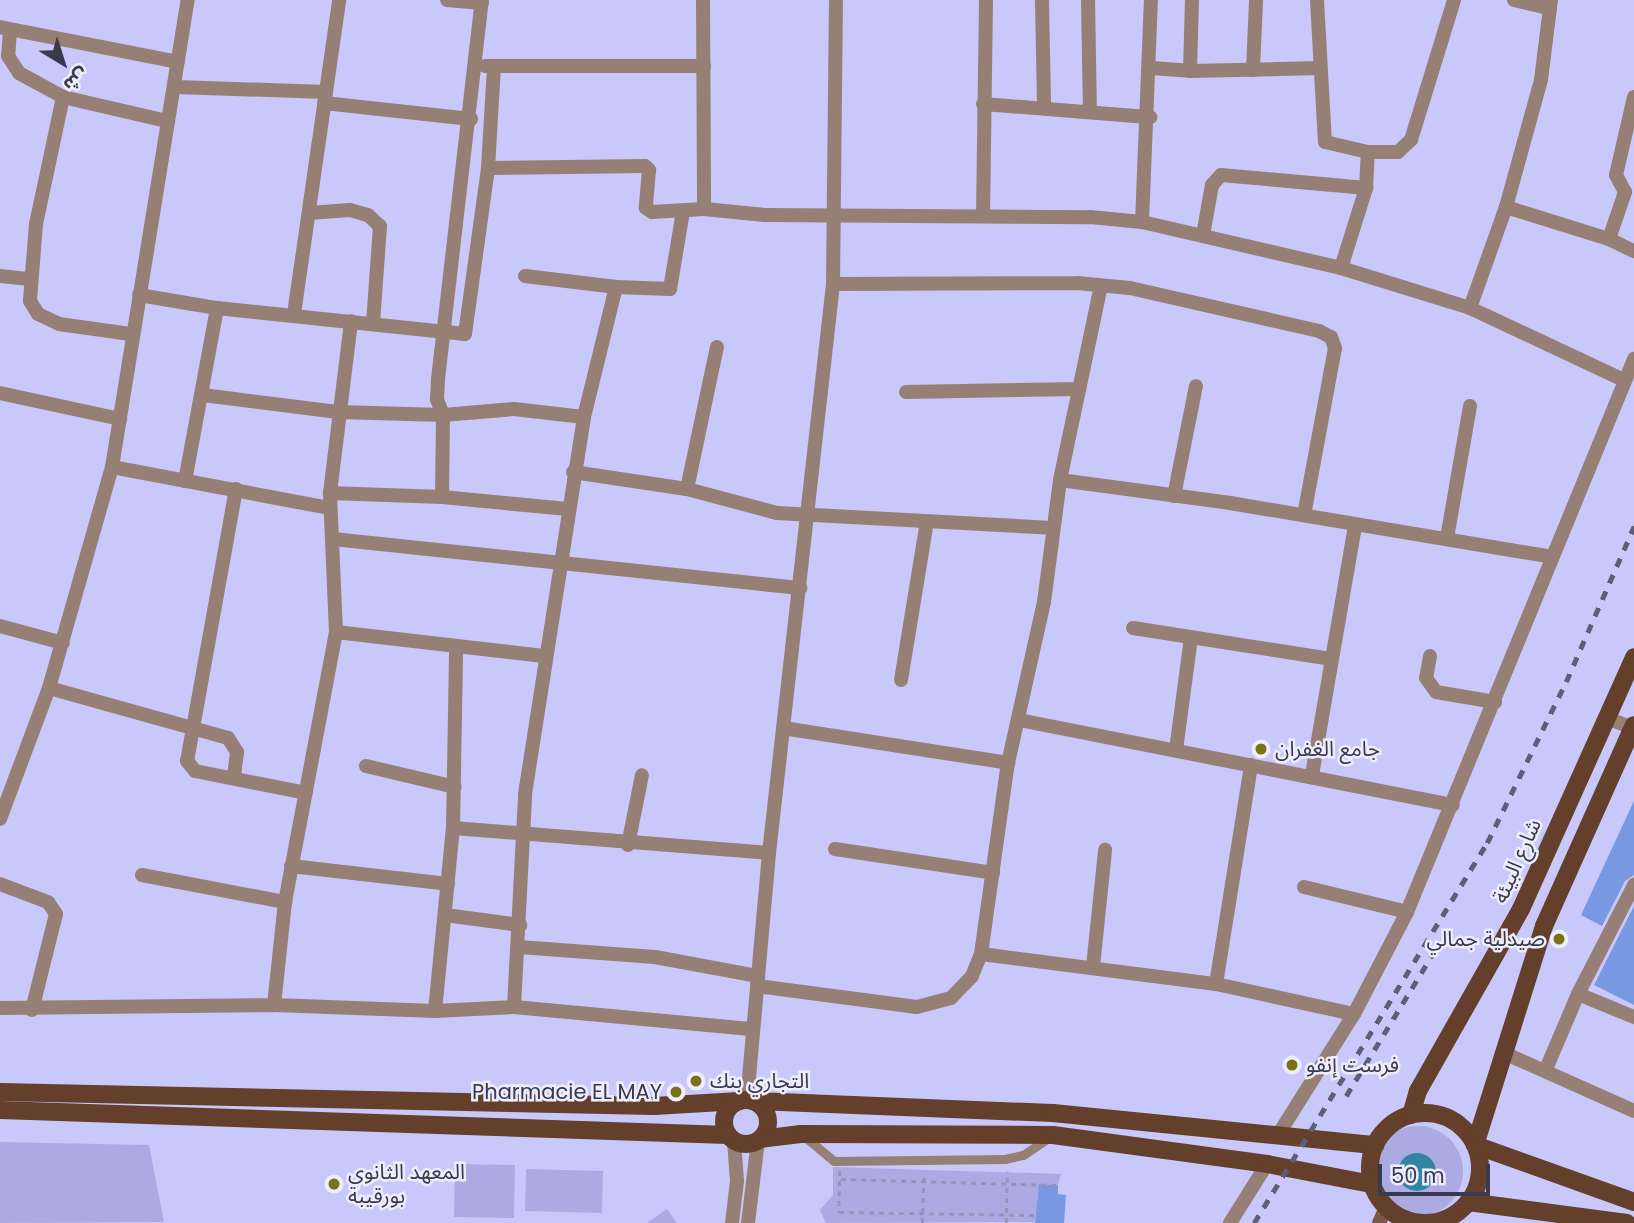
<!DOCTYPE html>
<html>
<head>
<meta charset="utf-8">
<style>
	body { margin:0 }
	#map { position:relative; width:1634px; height:1223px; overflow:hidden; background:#c9c8fb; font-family:Poppins,"Noto Sans Arabic",sans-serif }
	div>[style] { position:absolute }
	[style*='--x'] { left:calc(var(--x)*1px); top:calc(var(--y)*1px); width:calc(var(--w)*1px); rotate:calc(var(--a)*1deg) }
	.green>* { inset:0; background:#acaae2 }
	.round { border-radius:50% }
	.water>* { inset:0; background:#3185a3 }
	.building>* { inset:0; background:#7998e2 }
	.path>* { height:2.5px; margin-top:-1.25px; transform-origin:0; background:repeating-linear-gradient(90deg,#9493ba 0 5px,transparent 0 10px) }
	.service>* { height:9px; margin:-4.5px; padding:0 4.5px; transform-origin:4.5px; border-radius:4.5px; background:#967f75 }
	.minor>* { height:14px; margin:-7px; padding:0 7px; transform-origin:7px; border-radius:7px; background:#967f75 }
	.tertiary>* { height:14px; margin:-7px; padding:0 7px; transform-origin:7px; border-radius:7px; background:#967f75 }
	.secondary>* { height:14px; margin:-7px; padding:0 7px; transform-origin:7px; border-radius:7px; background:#79594a }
	.primary>* { height:18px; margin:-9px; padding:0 9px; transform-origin:9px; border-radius:9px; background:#643f2c }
	.primary>.ring { margin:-9px; padding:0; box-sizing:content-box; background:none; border:18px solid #643f2c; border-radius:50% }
	.rail>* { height:4.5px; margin-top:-2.25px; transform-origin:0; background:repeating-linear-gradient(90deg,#5f5e7a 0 9px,transparent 0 18px) }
	.dots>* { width:19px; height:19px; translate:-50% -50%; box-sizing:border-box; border:4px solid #ededfd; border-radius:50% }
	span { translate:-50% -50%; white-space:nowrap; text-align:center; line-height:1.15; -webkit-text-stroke:5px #ededfd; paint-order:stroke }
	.poi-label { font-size:21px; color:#3a394d }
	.left { translate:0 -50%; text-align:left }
	.right { translate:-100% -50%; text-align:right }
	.street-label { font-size:21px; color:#3a394d }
	.north { position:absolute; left:28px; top:28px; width:70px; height:70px; -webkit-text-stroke:5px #ededfd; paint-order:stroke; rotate:142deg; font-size:19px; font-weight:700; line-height:28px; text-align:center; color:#3a394d }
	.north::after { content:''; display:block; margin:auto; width:24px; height:32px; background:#3a394d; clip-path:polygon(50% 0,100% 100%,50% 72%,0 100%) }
	.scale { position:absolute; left:1378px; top:1164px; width:112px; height:32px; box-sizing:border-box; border:4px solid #3a394d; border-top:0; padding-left:9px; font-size:21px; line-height:24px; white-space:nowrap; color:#3a394d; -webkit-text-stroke:5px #ededfd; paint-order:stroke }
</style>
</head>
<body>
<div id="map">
	<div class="green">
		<i class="round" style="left:1373px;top:1126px;width:90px;height:90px"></i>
		<i style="clip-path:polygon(0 1142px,149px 1145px,164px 1222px,0 1223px)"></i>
		<i style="clip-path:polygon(455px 1164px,515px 1165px,514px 1218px,454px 1217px)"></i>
		<i style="clip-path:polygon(833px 1167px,1061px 1174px,1058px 1185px,1039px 1184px,1035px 1222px,826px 1223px,820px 1210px,833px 1195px)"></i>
		<i style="clip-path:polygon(526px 1169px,603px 1171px,602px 1213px,525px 1211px)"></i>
		<i style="clip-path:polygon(667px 1209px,677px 1223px,647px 1223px)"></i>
	</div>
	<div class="water">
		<i class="round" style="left:1398px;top:1153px;width:38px;height:38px"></i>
	</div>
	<div class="building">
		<i style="clip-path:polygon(1634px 801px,1634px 875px,1625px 881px,1602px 926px,1581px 915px)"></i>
		<i style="clip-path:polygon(1634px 906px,1634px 1005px,1594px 985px)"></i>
		<i style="clip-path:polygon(1039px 1184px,1058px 1185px,1058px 1194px,1066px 1195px,1064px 1223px,1035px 1223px)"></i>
	</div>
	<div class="path">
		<i style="--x:840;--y:1171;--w:41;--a:91.4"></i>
		<i style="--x:839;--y:1212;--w:197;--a:0.9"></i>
		<i style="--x:841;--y:1179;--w:217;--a:1.6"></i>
		<i style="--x:922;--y:1223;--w:50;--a:-87.7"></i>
		<i style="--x:1006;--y:1223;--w:51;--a:-88.9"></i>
	</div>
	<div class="service">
		<i style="--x:804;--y:1136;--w:39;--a:40"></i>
		<i style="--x:834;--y:1161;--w:171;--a:-0.7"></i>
		<i style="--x:1005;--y:1159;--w:18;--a:-13"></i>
		<i style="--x:1023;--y:1155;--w:30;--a:-34"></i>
	</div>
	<div class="minor">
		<i style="--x:447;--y:0;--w:35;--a:5"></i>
		<i style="--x:703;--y:0;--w:209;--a:89.7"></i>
		<i style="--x:1042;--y:0;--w:107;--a:88.9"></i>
		<i style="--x:1088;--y:0;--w:111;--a:89"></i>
		<i style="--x:1317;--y:0;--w:142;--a:86.8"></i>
		<i style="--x:1325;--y:142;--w:44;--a:13.1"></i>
		<i style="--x:1368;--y:152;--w:30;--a:0"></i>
		<i style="--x:1398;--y:152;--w:18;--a:-43"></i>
		<i style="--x:1411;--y:140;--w:146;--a:-72.9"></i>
		<i style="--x:1514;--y:0;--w:37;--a:13"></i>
		<i style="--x:0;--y:27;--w:181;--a:11.1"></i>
		<i style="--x:10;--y:30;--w:26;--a:94"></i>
		<i style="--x:8;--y:56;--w:20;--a:57"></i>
		<i style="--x:19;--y:73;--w:50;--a:28.6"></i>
		<i style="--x:63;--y:97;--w:107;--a:13"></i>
		<i style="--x:485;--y:66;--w:219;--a:0"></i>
		<i style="--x:1151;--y:68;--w:39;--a:4"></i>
		<i style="--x:1190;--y:71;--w:129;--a:-1.3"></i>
		<i style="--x:1253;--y:70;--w:70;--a:-87.5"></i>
		<i style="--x:1190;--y:71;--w:71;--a:-88.4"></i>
		<i style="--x:175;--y:87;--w:151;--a:1.9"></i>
		<i style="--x:63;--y:97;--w:130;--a:102"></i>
		<i style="--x:36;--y:224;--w:77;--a:94.5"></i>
		<i style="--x:30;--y:301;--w:15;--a:58"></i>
		<i style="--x:38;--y:314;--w:23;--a:25"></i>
		<i style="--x:59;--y:324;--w:72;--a:8"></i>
		<i style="--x:324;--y:103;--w:148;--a:6.2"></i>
		<i style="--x:983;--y:104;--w:168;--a:4.5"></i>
		<i style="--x:488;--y:168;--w:157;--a:-0.7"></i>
		<i style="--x:645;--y:166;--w:6;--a:45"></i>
		<i style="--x:649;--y:170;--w:38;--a:95"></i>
		<i style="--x:646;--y:208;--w:7;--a:34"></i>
		<i style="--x:652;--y:212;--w:52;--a:-3.3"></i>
		<i style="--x:704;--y:209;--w:61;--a:5.6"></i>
		<i style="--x:765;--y:215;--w:325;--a:0.4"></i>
		<i style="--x:1090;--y:217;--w:52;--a:5.5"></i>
		<i style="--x:1142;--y:222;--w:204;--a:13"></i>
		<i style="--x:1341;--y:268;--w:135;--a:17.2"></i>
		<i style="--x:1470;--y:308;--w:170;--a:25.1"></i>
		<i style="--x:1506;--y:207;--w:108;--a:17.3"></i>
		<i style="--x:1609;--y:239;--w:28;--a:26"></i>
		<i style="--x:309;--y:213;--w:41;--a:-4.2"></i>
		<i style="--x:350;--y:210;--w:19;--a:16"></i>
		<i style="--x:368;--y:215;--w:16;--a:43"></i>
		<i style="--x:380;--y:226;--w:98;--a:94.1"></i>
		<i style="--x:983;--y:216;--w:216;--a:-89.2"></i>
		<i style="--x:1142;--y:222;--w:222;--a:-87.7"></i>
		<i style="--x:1203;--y:235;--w:51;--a:-79.8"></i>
		<i style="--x:1212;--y:185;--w:13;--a:-48"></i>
		<i style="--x:1221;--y:175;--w:146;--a:5.1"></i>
		<i style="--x:1609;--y:239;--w:50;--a:-71.2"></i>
		<i style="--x:1625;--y:192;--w:19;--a:-118"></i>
		<i style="--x:1616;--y:175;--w:80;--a:-77"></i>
		<i style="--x:1341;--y:268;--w:84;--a:-72.6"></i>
		<i style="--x:1366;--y:188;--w:36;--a:-87"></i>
		<i style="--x:0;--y:276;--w:30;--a:6"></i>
		<i style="--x:525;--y:276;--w:92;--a:6.9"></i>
		<i style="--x:833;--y:284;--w:244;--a:-0.2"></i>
		<i style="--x:1077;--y:283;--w:53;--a:5.4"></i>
		<i style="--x:1130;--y:288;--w:194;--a:12.8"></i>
		<i style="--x:1319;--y:331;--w:13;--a:27"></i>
		<i style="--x:1331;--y:337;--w:12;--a:70"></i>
		<i style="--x:1335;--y:348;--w:170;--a:100.5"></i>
		<i style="--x:139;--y:295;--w:79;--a:9.5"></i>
		<i style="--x:217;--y:308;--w:249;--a:6"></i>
		<i style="--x:465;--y:334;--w:168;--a:-82.1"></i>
		<i style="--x:488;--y:168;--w:102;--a:-86.6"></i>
		<i style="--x:1470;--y:308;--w:107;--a:-70.4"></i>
		<i style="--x:1506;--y:207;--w:132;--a:-74.6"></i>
		<i style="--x:1541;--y:80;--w:81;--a:-82.9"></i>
		<i style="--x:294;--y:314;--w:317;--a:-81.8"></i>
		<i style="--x:906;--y:392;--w:172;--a:-1"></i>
		<i style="--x:0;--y:393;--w:123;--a:12.2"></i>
		<i style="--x:203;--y:395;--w:136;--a:7.2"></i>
		<i style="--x:338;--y:412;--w:105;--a:1.6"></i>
		<i style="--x:443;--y:415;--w:71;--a:-4.8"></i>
		<i style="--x:514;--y:409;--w:70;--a:6.5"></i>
		<i style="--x:112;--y:467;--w:222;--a:10.7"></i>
		<i style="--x:573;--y:472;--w:115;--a:8.5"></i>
		<i style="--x:687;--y:489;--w:93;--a:14.9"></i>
		<i style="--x:777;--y:513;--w:275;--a:3.1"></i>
		<i style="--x:1060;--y:480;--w:172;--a:7.7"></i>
		<i style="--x:1230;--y:503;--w:327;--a:9.5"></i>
		<i style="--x:185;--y:481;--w:176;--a:-79.5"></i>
		<i style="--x:236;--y:489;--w:276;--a:100.2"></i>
		<i style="--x:187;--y:761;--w:13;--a:51"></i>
		<i style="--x:195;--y:771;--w:113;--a:11.2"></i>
		<i style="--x:687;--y:489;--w:145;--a:-78.1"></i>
		<i style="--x:330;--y:493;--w:112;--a:2"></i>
		<i style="--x:442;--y:497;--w:126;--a:5.5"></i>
		<i style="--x:1174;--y:496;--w:112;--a:-78.7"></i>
		<i style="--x:442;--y:497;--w:82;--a:-89.3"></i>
		<i style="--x:443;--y:415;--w:17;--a:-111"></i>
		<i style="--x:437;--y:399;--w:20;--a:-87"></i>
		<i style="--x:438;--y:379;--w:382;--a:-83.4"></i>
		<i style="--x:1447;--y:538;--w:134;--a:-80.1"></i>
		<i style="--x:333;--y:539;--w:470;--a:6"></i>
		<i style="--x:0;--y:626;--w:65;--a:15.1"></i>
		<i style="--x:1133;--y:628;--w:200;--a:8.9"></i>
		<i style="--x:336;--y:632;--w:209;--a:6.6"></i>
		<i style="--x:1430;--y:656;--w:22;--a:100"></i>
		<i style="--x:1426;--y:678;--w:17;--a:54"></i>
		<i style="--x:1436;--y:692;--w:60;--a:9.6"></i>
		<i style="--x:901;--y:680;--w:160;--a:-80.7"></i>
		<i style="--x:49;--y:688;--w:186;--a:15.6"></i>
		<i style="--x:228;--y:738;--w:17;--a:57"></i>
		<i style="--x:237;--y:752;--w:25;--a:97"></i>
		<i style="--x:1606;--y:718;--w:30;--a:20"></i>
		<i style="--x:1019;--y:720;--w:442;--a:11.1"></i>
		<i style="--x:783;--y:728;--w:228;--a:8.8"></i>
		<i style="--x:1176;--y:750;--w:113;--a:-82.4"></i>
		<i style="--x:366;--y:766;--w:91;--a:13.3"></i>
		<i style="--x:1312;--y:775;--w:254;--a:-80.2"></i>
		<i style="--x:0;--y:819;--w:140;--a:-69.5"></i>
		<i style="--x:49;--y:688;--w:230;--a:-74.1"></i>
		<i style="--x:112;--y:467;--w:473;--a:-80.8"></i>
		<i style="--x:453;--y:828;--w:317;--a:4.5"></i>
		<i style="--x:628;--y:845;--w:71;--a:-78.7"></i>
		<i style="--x:835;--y:849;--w:160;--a:8.6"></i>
		<i style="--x:291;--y:866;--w:158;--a:6.5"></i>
		<i style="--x:142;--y:875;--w:146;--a:10.7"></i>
		<i style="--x:0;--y:884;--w:51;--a:20.6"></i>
		<i style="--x:48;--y:902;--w:14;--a:56"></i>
		<i style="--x:56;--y:914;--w:99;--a:104"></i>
		<i style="--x:1304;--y:887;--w:106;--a:13.6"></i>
		<i style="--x:445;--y:915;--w:76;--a:7.6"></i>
		<i style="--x:519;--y:947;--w:136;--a:4.2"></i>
		<i style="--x:655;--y:957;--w:105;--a:10.5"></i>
		<i style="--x:981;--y:954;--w:237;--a:7.3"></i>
		<i style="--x:1216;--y:984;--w:141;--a:12.3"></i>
		<i style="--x:1093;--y:967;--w:118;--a:-84.1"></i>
		<i style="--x:1216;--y:984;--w:222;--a:-80.9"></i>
		<i style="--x:757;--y:986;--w:161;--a:7.5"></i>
		<i style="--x:917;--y:1007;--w:35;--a:-15"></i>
		<i style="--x:951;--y:998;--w:30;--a:-46"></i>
		<i style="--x:972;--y:976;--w:24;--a:-68"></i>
		<i style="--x:981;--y:954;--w:193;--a:-82"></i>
		<i style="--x:1008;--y:763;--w:165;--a:-77.4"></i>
		<i style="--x:1044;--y:602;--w:123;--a:-82.5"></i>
		<i style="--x:1060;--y:480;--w:198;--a:-78.1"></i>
		<i style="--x:1578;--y:994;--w:61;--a:22.3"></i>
		<i style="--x:274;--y:1005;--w:104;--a:-83.9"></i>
		<i style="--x:285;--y:902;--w:275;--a:-79.3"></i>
		<i style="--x:336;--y:632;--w:139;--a:-92.5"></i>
		<i style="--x:330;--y:493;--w:173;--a:-83"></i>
		<i style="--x:514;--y:1007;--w:213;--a:-87"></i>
		<i style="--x:525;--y:794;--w:382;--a:-81.1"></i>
		<i style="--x:584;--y:417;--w:134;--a:-76.2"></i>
		<i style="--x:616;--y:287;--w:54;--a:2.1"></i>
		<i style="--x:670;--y:289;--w:79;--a:-80.5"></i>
		<i style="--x:0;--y:1008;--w:274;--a:-0.6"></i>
		<i style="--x:274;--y:1005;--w:161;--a:2.1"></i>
		<i style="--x:435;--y:1011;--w:79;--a:-2.9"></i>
		<i style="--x:514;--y:1007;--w:240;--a:5.3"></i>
		<i style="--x:435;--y:1011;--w:184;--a:-84.4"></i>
		<i style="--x:453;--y:828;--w:179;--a:-89"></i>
		<i style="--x:1504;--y:1053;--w:142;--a:24"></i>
		<i style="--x:1546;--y:1069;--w:82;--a:-66.9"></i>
		<i style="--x:1578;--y:994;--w:123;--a:-62.8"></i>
		<i style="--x:732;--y:1223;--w:42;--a:-83.2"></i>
		<i style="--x:737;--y:1181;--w:40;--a:-94.3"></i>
		<i style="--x:748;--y:1223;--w:84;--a:-83.1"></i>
		<i style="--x:1230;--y:1223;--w:70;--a:-57.9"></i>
	</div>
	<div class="tertiary">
		<i style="--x:747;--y:1100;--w:248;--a:-84.9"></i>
		<i style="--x:769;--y:853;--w:573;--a:-83.58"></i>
		<i style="--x:833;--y:284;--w:284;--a:-89.4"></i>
		<i style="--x:1278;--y:1135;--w:143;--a:-57.9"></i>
		<i style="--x:1354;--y:1014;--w:115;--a:-62.5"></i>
		<i style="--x:1407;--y:912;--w:598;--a:-67.68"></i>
	</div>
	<div class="secondary">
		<i style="--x:1379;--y:1223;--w:17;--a:-66"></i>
		<i style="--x:1430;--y:1223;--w:1;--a:-90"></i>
	</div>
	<div class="primary">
		<i style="--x:0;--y:1092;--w:654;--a:1.23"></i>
		<i style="--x:654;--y:1106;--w:86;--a:-3.3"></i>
		<i class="ring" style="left:724px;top:1100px;width:26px;height:26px"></i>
		<i style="--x:753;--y:1101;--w:300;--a:2.3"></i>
		<i style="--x:1053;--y:1113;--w:324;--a:5.7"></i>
		<i style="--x:0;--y:1110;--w:728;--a:1.97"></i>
		<i class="ring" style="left:1370px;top:1113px;width:92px;height:92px"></i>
		<i style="--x:1411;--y:1115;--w:25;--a:-74"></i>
		<i style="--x:1418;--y:1091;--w:209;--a:-60.5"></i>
		<i style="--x:1521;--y:909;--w:276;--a:-65.8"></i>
		<i style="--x:760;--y:1139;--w:41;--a:-7"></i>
		<i style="--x:801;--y:1134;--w:252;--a:0.2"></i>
		<i style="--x:1053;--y:1135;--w:216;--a:7.7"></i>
		<i style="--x:1267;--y:1164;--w:107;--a:10.8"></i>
		<i style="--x:1475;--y:1145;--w:230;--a:-72.5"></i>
		<i style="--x:1544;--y:926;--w:220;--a:-65.9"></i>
		<i style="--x:1475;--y:1145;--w:169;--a:19.7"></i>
		<i style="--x:1468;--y:1202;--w:160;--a:7.5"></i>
	</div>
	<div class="rail">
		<i style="--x:1346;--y:1096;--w:165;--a:-58.6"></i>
		<i style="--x:1254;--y:1223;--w:446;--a:-58.5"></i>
		<i style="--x:1487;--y:843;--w:179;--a:-63.9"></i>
		<i style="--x:1566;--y:682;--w:170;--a:-66.4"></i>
	</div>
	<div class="dots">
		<i style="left:1261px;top:749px;background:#787316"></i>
		<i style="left:1559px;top:939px;background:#787316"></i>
		<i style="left:1292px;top:1065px;background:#787316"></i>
		<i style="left:696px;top:1081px;background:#787316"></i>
		<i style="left:676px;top:1092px;background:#787316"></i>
		<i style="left:334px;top:1184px;background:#787316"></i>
	</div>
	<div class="poi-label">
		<span class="left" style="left:1275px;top:749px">جامع الغفران</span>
		<span class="right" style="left:1545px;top:939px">صيدلية جمالي</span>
		<span class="left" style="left:1306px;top:1065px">فرست إنفو</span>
		<span class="left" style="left:710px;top:1081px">التجاري بنك</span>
		<span class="right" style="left:662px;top:1092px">Pharmacie EL MAY</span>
		<span class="left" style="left:348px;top:1184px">المعهد الثانوي<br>بورقيبة</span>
	</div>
	<div class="street-label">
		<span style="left:1517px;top:861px;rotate:-66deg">شارع البيئة</span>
	</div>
	<div class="north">ش</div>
	<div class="scale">50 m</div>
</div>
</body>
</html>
